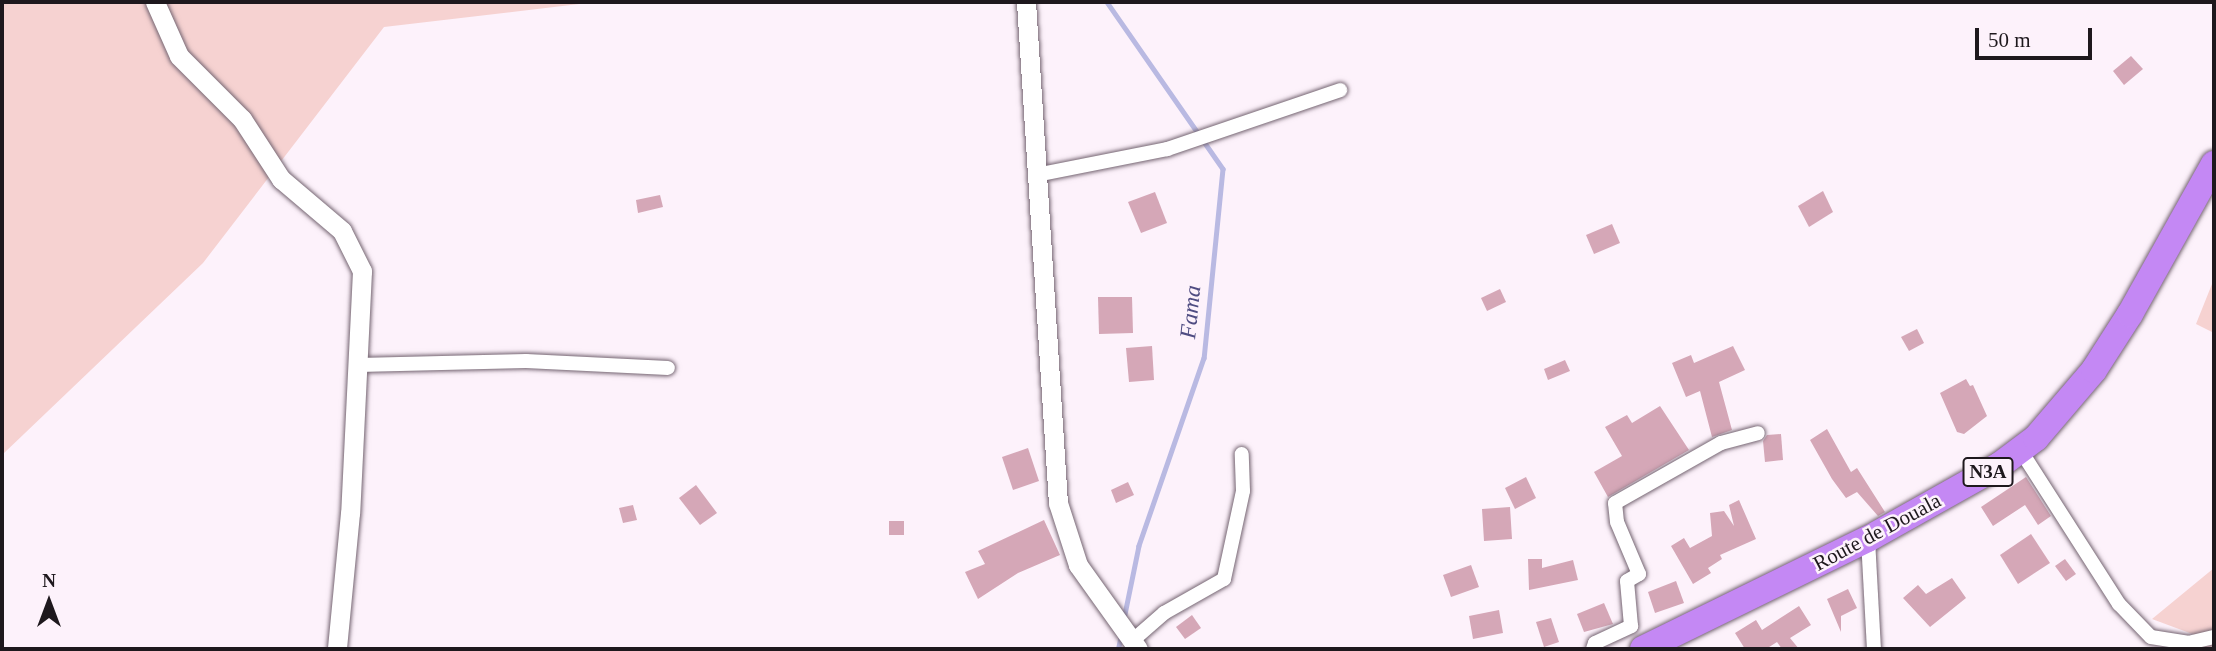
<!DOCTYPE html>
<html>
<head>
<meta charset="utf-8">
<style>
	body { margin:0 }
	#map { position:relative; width:2216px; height:651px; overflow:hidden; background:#fdf2fb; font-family:Georgia,serif }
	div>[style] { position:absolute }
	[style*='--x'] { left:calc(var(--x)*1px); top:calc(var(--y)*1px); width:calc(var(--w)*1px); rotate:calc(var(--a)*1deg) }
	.green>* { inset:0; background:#f6d2d1 }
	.stream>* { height:4.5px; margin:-2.25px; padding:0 2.25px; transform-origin:2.25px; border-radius:2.25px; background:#b9b9e2 }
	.building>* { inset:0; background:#d5a7b7 }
	.roads { filter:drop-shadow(0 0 2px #756572) drop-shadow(0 0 2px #756572) }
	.street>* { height:14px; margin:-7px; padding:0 7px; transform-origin:7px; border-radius:7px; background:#fff }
	.secondary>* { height:19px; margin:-9.5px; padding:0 9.5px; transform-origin:9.5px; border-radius:9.5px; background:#fff }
	.highway>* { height:26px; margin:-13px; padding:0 13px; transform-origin:13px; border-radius:13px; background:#c488f4 }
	span { translate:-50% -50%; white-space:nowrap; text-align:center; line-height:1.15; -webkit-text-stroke:5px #fdf2fb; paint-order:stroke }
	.shield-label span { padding:2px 5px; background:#fdf2fb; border:2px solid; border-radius:5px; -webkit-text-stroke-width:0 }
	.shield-label { font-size:19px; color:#1e181d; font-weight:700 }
	.street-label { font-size:21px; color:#1e181d }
	.water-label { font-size:23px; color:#4f4c82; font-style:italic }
	.frame { position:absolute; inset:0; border:4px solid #1e181d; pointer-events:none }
	.north { position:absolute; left:14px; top:567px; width:70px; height:70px; -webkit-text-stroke:5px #fdf2fb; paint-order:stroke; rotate:0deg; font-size:19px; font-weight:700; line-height:28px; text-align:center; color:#1e181d }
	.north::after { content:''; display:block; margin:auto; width:24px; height:32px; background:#1e181d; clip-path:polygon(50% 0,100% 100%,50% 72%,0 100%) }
	.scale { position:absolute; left:1975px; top:28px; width:117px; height:32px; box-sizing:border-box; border:4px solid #1e181d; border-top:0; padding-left:9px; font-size:21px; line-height:24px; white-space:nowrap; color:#1e181d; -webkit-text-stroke:5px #fdf2fb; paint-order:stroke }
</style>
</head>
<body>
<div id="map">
	<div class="green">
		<i style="clip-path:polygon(2px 2px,596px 2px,384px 27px,203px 263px,2px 455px)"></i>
		<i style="clip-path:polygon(2214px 279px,2214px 333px,2196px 324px)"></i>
		<i style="clip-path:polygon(2214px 568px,2214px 649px,2186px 649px,2195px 635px,2152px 619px)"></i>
	</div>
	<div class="stream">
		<i style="--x:1107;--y:2;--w:203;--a:55.2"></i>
		<i style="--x:1223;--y:169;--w:190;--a:95.7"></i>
		<i style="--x:1204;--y:358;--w:199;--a:109.1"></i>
		<i style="--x:1139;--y:546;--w:75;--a:101.6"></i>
		<i style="--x:1118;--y:649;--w:14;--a:-78"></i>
	</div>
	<div class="building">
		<i style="clip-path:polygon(2131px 56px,2143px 69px,2124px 85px,2113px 71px)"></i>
		<i style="clip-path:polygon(1823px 191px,1833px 212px,1809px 227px,1798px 206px)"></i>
		<i style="clip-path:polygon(1155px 192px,1167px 223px,1141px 233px,1128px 202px)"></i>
		<i style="clip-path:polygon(660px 195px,663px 207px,638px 213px,636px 200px)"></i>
		<i style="clip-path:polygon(1612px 224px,1620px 243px,1594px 254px,1586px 235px)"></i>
		<i style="clip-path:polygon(1500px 289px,1506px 302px,1487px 311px,1481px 298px)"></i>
		<i style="clip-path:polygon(1098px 297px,1132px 297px,1133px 333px,1099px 334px)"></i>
		<i style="clip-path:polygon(1917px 329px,1924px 343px,1909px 351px,1901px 337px)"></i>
		<i style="clip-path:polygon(1152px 346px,1154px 380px,1129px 382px,1126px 348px)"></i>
		<i style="clip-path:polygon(1733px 346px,1745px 370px,1719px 382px,1732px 430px,1712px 437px,1700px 391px,1686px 397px,1672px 363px,1691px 355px,1694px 363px)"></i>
		<i style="clip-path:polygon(1565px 360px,1570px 371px,1548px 380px,1544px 369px)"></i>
		<i style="clip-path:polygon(1966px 379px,1970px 386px,1973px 385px,1987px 416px,1964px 434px,1957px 432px,1940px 393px)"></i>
		<i style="clip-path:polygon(1660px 406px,1689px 450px,1608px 497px,1594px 472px,1622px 456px,1605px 427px,1627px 415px,1632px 423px)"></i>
		<i style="clip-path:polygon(1827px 429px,1851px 472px,1857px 468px,1885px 512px,1878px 516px,1857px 492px,1846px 498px,1832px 479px,1810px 440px)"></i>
		<i style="clip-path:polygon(1781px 434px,1783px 460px,1765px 462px,1763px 441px,1767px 435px)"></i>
		<i style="clip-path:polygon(1028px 448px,1039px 481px,1013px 490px,1002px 457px)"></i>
		<i style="clip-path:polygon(1526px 477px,1536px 498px,1515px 509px,1505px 488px)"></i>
		<i style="clip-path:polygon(2026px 477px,2051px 516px,2038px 525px,2025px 505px,1993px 526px,1981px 507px)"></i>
		<i style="clip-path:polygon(1128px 482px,1134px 495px,1116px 503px,1111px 490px)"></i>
		<i style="clip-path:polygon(696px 485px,717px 513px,700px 525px,679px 498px)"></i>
		<i style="clip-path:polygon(1739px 500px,1756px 539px,1720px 555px,1722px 559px,1708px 568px,1711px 573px,1693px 584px,1671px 546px,1684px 538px,1690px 548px,1712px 536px,1710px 513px,1724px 511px,1734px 526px,1729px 505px)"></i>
		<i style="clip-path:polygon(633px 505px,637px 520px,623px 523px,619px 508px)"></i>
		<i style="clip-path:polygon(1510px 507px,1512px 539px,1484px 541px,1482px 509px)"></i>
		<i style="clip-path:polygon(1044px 520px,1060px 555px,1018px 573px,978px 599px,965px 572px,985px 564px,978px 551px)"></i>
		<i style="clip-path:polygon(889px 521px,904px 521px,904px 535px,889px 535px)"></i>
		<i style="clip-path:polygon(2031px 534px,2050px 563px,2018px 584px,2000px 555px)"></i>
		<i style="clip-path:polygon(1528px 559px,1542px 559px,1542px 568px,1573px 560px,1578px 580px,1529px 590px)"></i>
		<i style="clip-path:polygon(2065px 559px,2076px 574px,2066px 581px,2055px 566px)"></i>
		<i style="clip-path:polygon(1471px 565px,1479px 587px,1451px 597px,1443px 575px)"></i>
		<i style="clip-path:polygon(1952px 578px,1966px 598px,1930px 627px,1903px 598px,1918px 585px,1926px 594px)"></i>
		<i style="clip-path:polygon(1676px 581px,1684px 603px,1655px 613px,1648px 592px)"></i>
		<i style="clip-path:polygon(1848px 589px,1857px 608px,1841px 616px,1841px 632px,1827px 599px)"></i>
		<i style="clip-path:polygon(1604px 603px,1613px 624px,1584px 632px,1577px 614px)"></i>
		<i style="clip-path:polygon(1799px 606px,1811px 625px,1790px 638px,1799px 649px,1782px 649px,1777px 642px,1766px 649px,1745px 649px,1735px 633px,1756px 620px,1762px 630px)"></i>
		<i style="clip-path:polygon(1499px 610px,1503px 633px,1473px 639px,1469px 616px)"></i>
		<i style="clip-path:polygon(1192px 615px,1201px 628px,1185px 639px,1176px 627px)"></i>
		<i style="clip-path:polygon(1551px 618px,1559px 642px,1544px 647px,1536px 622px)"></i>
	</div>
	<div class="roads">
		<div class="street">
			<i style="--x:1036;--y:175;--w:134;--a:-11.2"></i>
			<i style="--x:1167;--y:149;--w:183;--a:-18.8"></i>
			<i style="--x:358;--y:365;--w:168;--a:-1.4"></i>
			<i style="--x:526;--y:361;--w:142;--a:2.8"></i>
			<i style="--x:2021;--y:451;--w:182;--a:57.4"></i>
			<i style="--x:2119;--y:604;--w:46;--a:45.9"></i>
			<i style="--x:2151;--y:637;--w:37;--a:9"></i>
			<i style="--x:2188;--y:643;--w:27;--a:-13"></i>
			<i style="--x:1868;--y:539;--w:110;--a:86.9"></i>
			<i style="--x:1132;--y:641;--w:43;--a:-41.2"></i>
			<i style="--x:1164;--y:613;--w:69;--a:-29.5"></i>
			<i style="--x:1224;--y:579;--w:90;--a:-77.8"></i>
			<i style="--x:1243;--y:491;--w:37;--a:-92"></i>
			<i style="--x:1593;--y:649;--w:6;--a:-72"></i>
			<i style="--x:1595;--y:643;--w:40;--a:-25"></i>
			<i style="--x:1631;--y:626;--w:45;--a:-95.1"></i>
			<i style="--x:1627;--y:581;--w:14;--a:-30"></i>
			<i style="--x:1639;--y:574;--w:56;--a:-112.9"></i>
			<i style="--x:1617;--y:522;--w:19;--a:-96"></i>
			<i style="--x:1615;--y:503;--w:122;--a:-29.5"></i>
			<i style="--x:1721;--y:443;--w:38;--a:-15"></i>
		</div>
		<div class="secondary">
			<i style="--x:155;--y:2;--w:59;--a:66"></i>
			<i style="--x:179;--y:56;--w:89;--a:45"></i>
			<i style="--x:242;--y:119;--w:72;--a:57"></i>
			<i style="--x:281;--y:179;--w:80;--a:40.4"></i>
			<i style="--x:342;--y:231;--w:45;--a:63.4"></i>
			<i style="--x:362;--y:271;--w:242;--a:92.8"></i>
			<i style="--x:350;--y:513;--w:137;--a:95.5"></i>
			<i style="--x:1026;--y:2;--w:502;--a:86.35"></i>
			<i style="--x:1058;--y:503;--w:65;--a:72.1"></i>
			<i style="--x:1078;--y:565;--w:103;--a:54.5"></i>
		</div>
		<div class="highway">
			<i style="--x:1643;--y:649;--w:250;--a:-26.1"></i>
			<i style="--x:1868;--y:539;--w:151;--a:-29.3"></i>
			<i style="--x:2000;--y:465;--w:45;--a:-36.9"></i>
			<i style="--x:2036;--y:438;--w:89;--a:-49.5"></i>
			<i style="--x:2094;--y:370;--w:67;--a:-57.3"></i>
			<i style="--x:2130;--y:314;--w:172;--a:-60.8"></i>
		</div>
	</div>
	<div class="shield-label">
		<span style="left:1988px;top:472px">N3A</span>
	</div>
	<div class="street-label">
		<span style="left:1877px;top:532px;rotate:-28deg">Route de Douala</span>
	</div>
	<div class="water-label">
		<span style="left:1191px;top:312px;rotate:-84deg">Fama</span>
	</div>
	<div class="frame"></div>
	<div class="north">N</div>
	<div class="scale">50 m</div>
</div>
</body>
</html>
